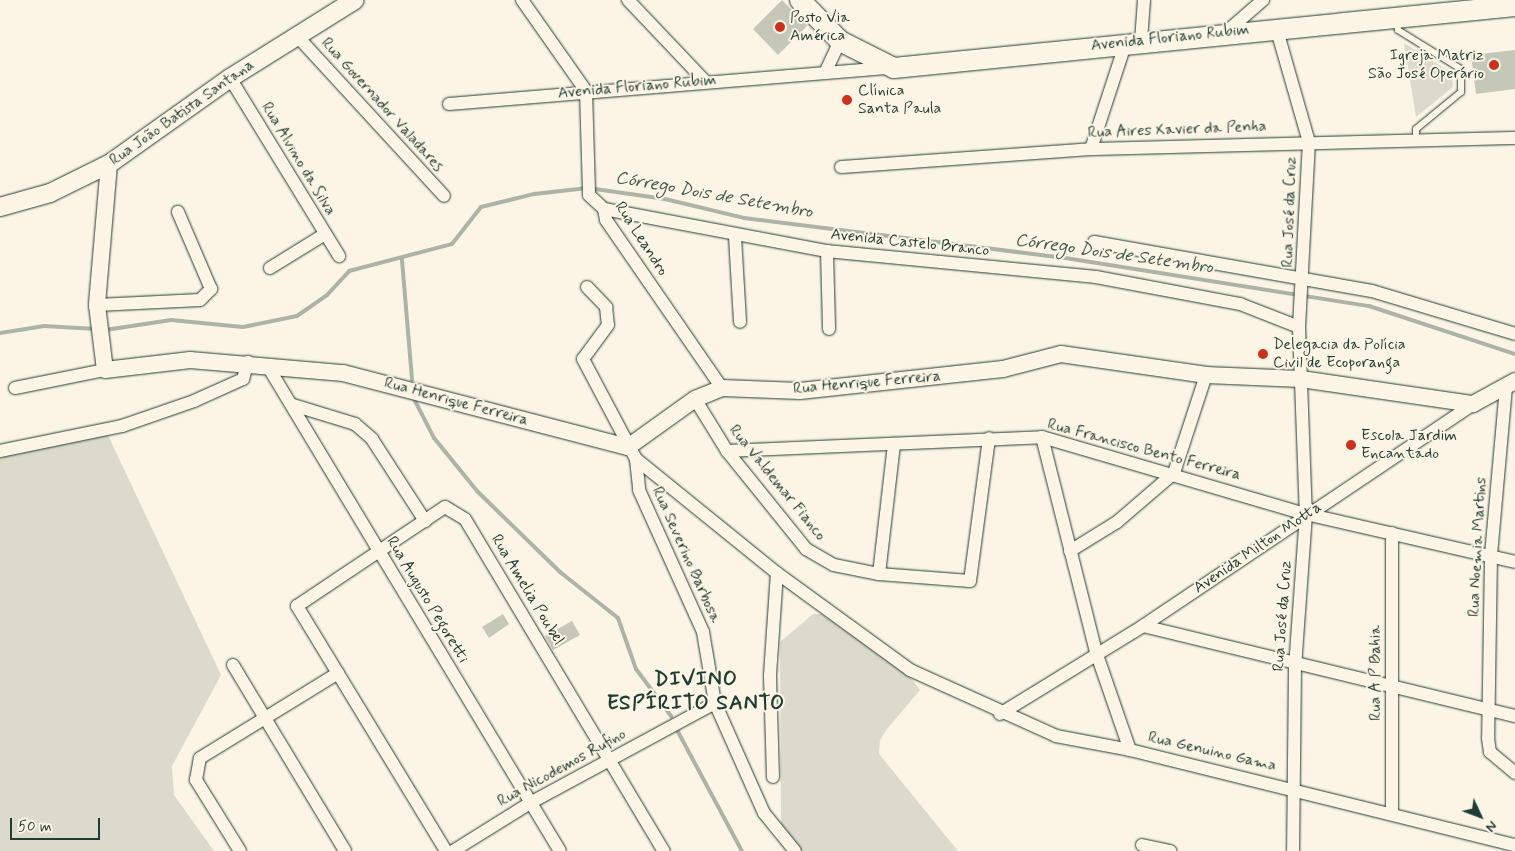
<!DOCTYPE html>
<html>
<head>
<meta charset="utf-8">
<style>
	body { margin:0 }
	#map { position:relative; width:1515px; height:851px; overflow:hidden; background:#fcf5e5; font-family:Mynerve,sans-serif }
	div>[style] { position:absolute }
	[style*='--x'] { left:calc(var(--x)*1px); top:calc(var(--y)*1px); width:calc(var(--w)*1px); rotate:calc(var(--a)*1deg) }
	.green>* { inset:0; background:#dcdacc }
	.stream>* { height:4px; margin:-2px; padding:0 2px; transform-origin:2px; border-radius:2px; background:#aeb3a7 }
	.building>* { inset:0; background:#c5c7b9 }
	.roads { filter:drop-shadow(0 0 1px #1f3d34) drop-shadow(0 0 1px #1f3d34) }
	.service>* { height:6px; margin:-3px; padding:0 3px; transform-origin:3px; border-radius:3px; background:#fcf5e5 }
	.minor>* { height:12px; margin:-6px; padding:0 6px; transform-origin:6px; border-radius:6px; background:#fcf5e5 }
	.tertiary>* { height:16px; margin:-8px; padding:0 8px; transform-origin:8px; border-radius:8px; background:#fcf5e5 }
	.secondary>* { height:18px; margin:-9px; padding:0 9px; transform-origin:9px; border-radius:9px; background:#fcf5e5 }
	.primary>* { height:20px; margin:-10px; padding:0 10px; transform-origin:10px; border-radius:10px; background:#fcf5e5 }
	.dots>* { width:14px; height:14px; translate:-50% -50%; box-sizing:border-box; border:2px solid #fcf5e5; border-radius:50% }
	span { translate:-50% -50%; white-space:nowrap; text-align:center; line-height:1.15; -webkit-text-stroke:4px #fcf5e5; paint-order:stroke }
	.poi-label { font-size:16px; color:#1f3d34 }
	.left { translate:0 -50%; text-align:left }
	.right { translate:-100% -50%; text-align:right }
	.street-label { font-size:16px; color:#1f3d34 }
	.water-label { font-size:18px; color:#435a51; font-style:italic }
	.district-label { font-size:21px; color:#1f3d34; font-weight:700; letter-spacing:1px }
	.north { position:absolute; left:1455px; top:791px; width:50px; height:50px; -webkit-text-stroke:4px #fcf5e5; paint-order:stroke; rotate:133deg; font-size:14px; font-weight:700; line-height:20px; text-align:center; color:#1f3d34 }
	.north::after { content:''; display:block; margin:auto; width:18px; height:22px; background:#1f3d34; clip-path:polygon(50% 0,100% 100%,50% 72%,0 100%) }
	.scale { position:absolute; left:10px; top:818px; width:90px; height:22px; box-sizing:border-box; border:2px solid #1f3d34; border-top:0; padding-left:6px; font-size:15px; line-height:18px; white-space:nowrap; color:#1f3d34; -webkit-text-stroke:4px #fcf5e5; paint-order:stroke }
</style>
</head>
<body>
<div id="map">
	<div class="green">
		<i style="clip-path:polygon(1404px 43px,1452px 73px,1453px 87px,1416px 117px)"></i>
		<i style="clip-path:polygon(106px 431px,221px 675px,172px 766px,174px 795px,214px 851px,0 851px,0 452px)"></i>
		<i style="clip-path:polygon(813px 614px,822px 614px,909px 676px,920px 690px,887px 729px,880px 740px,879px 754px,958px 851px,800px 851px,781px 827px,780px 642px)"></i>
	</div>
	<div class="stream">
		<i style="--x:402;--y:260;--w:120;--a:85.2"></i>
		<i style="--x:105;--y:330;--w:67;--a:-8.6"></i>
		<i style="--x:171;--y:320;--w:72;--a:5.6"></i>
		<i style="--x:243;--y:327;--w:55;--a:-11.5"></i>
		<i style="--x:297;--y:316;--w:37;--a:-35"></i>
		<i style="--x:327;--y:295;--w:33;--a:-47"></i>
		<i style="--x:349;--y:271;--w:106;--a:-14.7"></i>
		<i style="--x:452;--y:244;--w:47;--a:-51.9"></i>
		<i style="--x:481;--y:207;--w:55;--a:-13.8"></i>
		<i style="--x:534;--y:194;--w:54;--a:-6.3"></i>
		<i style="--x:588;--y:188;--w:78;--a:8.1"></i>
		<i style="--x:665;--y:199;--w:81;--a:13.5"></i>
		<i style="--x:744;--y:218;--w:317;--a:7.1"></i>
		<i style="--x:1059;--y:257;--w:314;--a:9"></i>
		<i style="--x:1369;--y:306;--w:154;--a:18.2"></i>
		<i style="--x:0;--y:333;--w:45;--a:-9"></i>
		<i style="--x:44;--y:326;--w:52;--a:3.3"></i>
		<i style="--x:413;--y:397;--w:46;--a:62.9"></i>
		<i style="--x:434;--y:438;--w:68;--a:50.9"></i>
		<i style="--x:477;--y:491;--w:116;--a:44.3"></i>
		<i style="--x:560;--y:572;--w:74;--a:38.4"></i>
		<i style="--x:618;--y:618;--w:54;--a:70.6"></i>
		<i style="--x:636;--y:669;--w:59;--a:53.3"></i>
		<i style="--x:677;--y:730;--w:137;--a:61.8"></i>
	</div>
	<div class="building">
		<i style="clip-path:polygon(782px 0,807px 26px,778px 55px,753px 29px)"></i>
		<i style="clip-path:polygon(1515px 50px,1515px 89px,1476px 94px,1471px 55px)"></i>
		<i style="clip-path:polygon(503px 614px,509px 624px,489px 638px,482px 627px)"></i>
		<i style="clip-path:polygon(572px 621px,580px 635px,553px 650px,545px 636px)"></i>
	</div>
	<div class="roads">
		<div class="service">
			<i style="--x:1397;--y:22;--w:8;--a:83"></i>
			<i style="--x:1398;--y:30;--w:74;--a:31.8"></i>
			<i style="--x:1461;--y:69;--w:23;--a:90"></i>
			<i style="--x:1461;--y:92;--w:58;--a:140.6"></i>
			<i style="--x:1416;--y:129;--w:11;--a:90"></i>
		</div>
		<div class="minor">
			<i style="--x:522;--y:0;--w:111;--a:54.9"></i>
			<i style="--x:586;--y:91;--w:104;--a:88.3"></i>
			<i style="--x:589;--y:195;--w:21;--a:43"></i>
			<i style="--x:604;--y:209;--w:11;--a:80"></i>
			<i style="--x:606;--y:220;--w:204;--a:55.4"></i>
			<i style="--x:628;--y:0;--w:112;--a:46.5"></i>
			<i style="--x:1276;--y:27;--w:120;--a:74"></i>
			<i style="--x:1309;--y:142;--w:185;--a:93.1"></i>
			<i style="--x:1299;--y:327;--w:187;--a:87.9"></i>
			<i style="--x:1306;--y:514;--w:152;--a:94.1"></i>
			<i style="--x:1295;--y:666;--w:185;--a:90.6"></i>
			<i style="--x:1224;--y:34;--w:52;--a:-41.1"></i>
			<i style="--x:297;--y:36;--w:217;--a:47.4"></i>
			<i style="--x:1141;--y:41;--w:41;--a:-85.8"></i>
			<i style="--x:825;--y:73;--w:35;--a:-65"></i>
			<i style="--x:230;--y:78;--w:209;--a:58.5"></i>
			<i style="--x:449;--y:104;--w:442;--a:-4.7"></i>
			<i style="--x:1091;--y:149;--w:113;--a:-71.9"></i>
			<i style="--x:841;--y:167;--w:251;--a:-4.1"></i>
			<i style="--x:1091;--y:149;--w:424;--a:-1.5"></i>
			<i style="--x:604;--y:209;--w:227;--a:10.7"></i>
			<i style="--x:827;--y:251;--w:270;--a:5.5"></i>
			<i style="--x:1096;--y:277;--w:147;--a:10.6"></i>
			<i style="--x:1240;--y:304;--w:63;--a:21.3"></i>
			<i style="--x:735;--y:237;--w:85;--a:86.6"></i>
			<i style="--x:1094;--y:242;--w:282;--a:10"></i>
			<i style="--x:1372;--y:291;--w:149;--a:16.7"></i>
			<i style="--x:827;--y:251;--w:78;--a:88.5"></i>
			<i style="--x:270;--y:268;--w:65;--a:-31.7"></i>
			<i style="--x:587;--y:287;--w:28;--a:46"></i>
			<i style="--x:606;--y:307;--w:18;--a:84"></i>
			<i style="--x:608;--y:325;--w:42;--a:126.3"></i>
			<i style="--x:583;--y:359;--w:113;--a:62.1"></i>
			<i style="--x:636;--y:459;--w:181;--a:39"></i>
			<i style="--x:777;--y:573;--w:165;--a:36.1"></i>
			<i style="--x:910;--y:670;--w:160;--a:24.3"></i>
			<i style="--x:1056;--y:736;--w:75;--a:10.7"></i>
			<i style="--x:97;--y:305;--w:103;--a:-2.8"></i>
			<i style="--x:200;--y:300;--w:16;--a:-45"></i>
			<i style="--x:211;--y:289;--w:84;--a:-113.2"></i>
			<i style="--x:267;--y:365;--w:567;--a:58.92"></i>
			<i style="--x:1506;--y:387;--w:170;--a:95.1"></i>
			<i style="--x:1491;--y:556;--w:182;--a:90.9"></i>
			<i style="--x:1488;--y:738;--w:14;--a:82"></i>
			<i style="--x:1490;--y:752;--w:33;--a:40"></i>
			<i style="--x:15;--y:388;--w:92;--a:-11.3"></i>
			<i style="--x:695;--y:399;--w:61;--a:58.4"></i>
			<i style="--x:727;--y:451;--w:126;--a:51.1"></i>
			<i style="--x:806;--y:549;--w:32;--a:30"></i>
			<i style="--x:834;--y:565;--w:46;--a:11.3"></i>
			<i style="--x:879;--y:574;--w:91;--a:4.4"></i>
			<i style="--x:970;--y:581;--w:144;--a:-82.4"></i>
			<i style="--x:293;--y:405;--w:65;--a:17"></i>
			<i style="--x:355;--y:424;--w:23;--a:41"></i>
			<i style="--x:372;--y:439;--w:98;--a:57.1"></i>
			<i style="--x:1042;--y:437;--w:222;--a:75.9"></i>
			<i style="--x:1096;--y:652;--w:104;--a:70.9"></i>
			<i style="--x:1130;--y:750;--w:397;--a:13.9"></i>
			<i style="--x:0;--y:451;--w:125;--a:-11.6"></i>
			<i style="--x:122;--y:426;--w:76;--a:-19.1"></i>
			<i style="--x:194;--y:401;--w:54;--a:-24.2"></i>
			<i style="--x:243;--y:379;--w:18;--a:-74"></i>
			<i style="--x:727;--y:451;--w:315;--a:-2.5"></i>
			<i style="--x:1042;--y:437;--w:275;--a:16.3"></i>
			<i style="--x:1306;--y:514;--w:214;--a:12.9"></i>
			<i style="--x:636;--y:459;--w:31;--a:84"></i>
			<i style="--x:639;--y:490;--w:156;--a:65.7"></i>
			<i style="--x:703;--y:632;--w:72;--a:80.4"></i>
			<i style="--x:715;--y:703;--w:120;--a:66"></i>
			<i style="--x:764;--y:813;--w:49;--a:50.8"></i>
			<i style="--x:1070;--y:551;--w:55;--a:-31.7"></i>
			<i style="--x:1117;--y:522;--w:75;--a:-40.7"></i>
			<i style="--x:1174;--y:473;--w:103;--a:-71.9"></i>
			<i style="--x:879;--y:574;--w:131;--a:-83.4"></i>
			<i style="--x:1143;--y:626;--w:383;--a:13.6"></i>
			<i style="--x:233;--y:665;--w:217;--a:58.9"></i>
			<i style="--x:1000;--y:714;--w:168;--a:-31.6"></i>
			<i style="--x:1143;--y:626;--w:398;--a:-33.9"></i>
			<i style="--x:773;--y:777;--w:102;--a:-91.7"></i>
			<i style="--x:770;--y:675;--w:102;--a:-86.1"></i>
			<i style="--x:1392;--y:812;--w:279;--a:-90"></i>
			<i style="--x:1142;--y:845;--w:29;--a:12"></i>
			<i style="--x:240;--y:851;--w:84;--a:-121.8"></i>
			<i style="--x:196;--y:780;--w:22;--a:-80"></i>
			<i style="--x:200;--y:758;--w:162;--a:-31.6"></i>
			<i style="--x:446;--y:851;--w:287;--a:-121.3"></i>
			<i style="--x:297;--y:606;--w:178;--a:-33.8"></i>
			<i style="--x:445;--y:507;--w:23;--a:31"></i>
			<i style="--x:465;--y:519;--w:387;--a:59.1"></i>
			<i style="--x:453;--y:851;--w:91;--a:-31.9"></i>
			<i style="--x:530;--y:803;--w:210;--a:-28.4"></i>
		</div>
		<div class="tertiary">
			<i style="--x:109;--y:164;--w:142;--a:94.9"></i>
			<i style="--x:97;--y:305;--w:65;--a:83"></i>
			<i style="--x:105;--y:370;--w:86;--a:-6.7"></i>
			<i style="--x:190;--y:360;--w:154;--a:4.9"></i>
			<i style="--x:343;--y:373;--w:294;--a:14.6"></i>
			<i style="--x:628;--y:447;--w:82;--a:-35.6"></i>
			<i style="--x:695;--y:399;--w:29;--a:-22"></i>
			<i style="--x:722;--y:388;--w:78;--a:2.2"></i>
			<i style="--x:800;--y:391;--w:204;--a:-6.2"></i>
			<i style="--x:1003;--y:369;--w:60;--a:-14.5"></i>
			<i style="--x:1061;--y:354;--w:147;--a:8.2"></i>
			<i style="--x:1206;--y:375;--w:95;--a:2.4"></i>
			<i style="--x:1301;--y:379;--w:174;--a:8.3"></i>
			<i style="--x:1473;--y:404;--w:48;--a:-28.7"></i>
		</div>
		<div class="secondary">
			<i style="--x:0;--y:207;--w:52;--a:-15.6"></i>
			<i style="--x:50;--y:193;--w:66;--a:-26.2"></i>
			<i style="--x:109;--y:164;--w:148;--a:-35.4"></i>
			<i style="--x:230;--y:78;--w:147;--a:-32"></i>
		</div>
		<div class="primary">
			<i style="--x:800;--y:0;--w:57;--a:45.7"></i>
			<i style="--x:840;--y:41;--w:60;--a:26.6"></i>
			<i style="--x:894;--y:68;--w:624;--a:-5.7"></i>
		</div>
	</div>
	<div class="dots">
		<i style="left:780px;top:27px;background:#c8321e"></i>
		<i style="left:1494px;top:65px;background:#c8321e"></i>
		<i style="left:847px;top:100px;background:#c8321e"></i>
		<i style="left:1263px;top:354px;background:#c8321e"></i>
		<i style="left:1351px;top:445px;background:#c8321e"></i>
	</div>
	<div class="poi-label">
		<span class="left" style="left:790px;top:27px">Posto Via<br>América</span>
		<span class="right" style="left:1484px;top:65px">Igreja Matriz<br>São José Operário</span>
		<span class="left" style="left:858px;top:100px">Clínica<br>Santa Paula</span>
		<span class="left" style="left:1273px;top:354px">Delegacia da Polícia<br>Civil de Ecoporanga</span>
		<span class="left" style="left:1361px;top:445px">Escola Jardim<br>Encantado</span>
	</div>
	<div class="street-label">
		<span style="left:1170px;top:38px;rotate:-6deg">Avenida Floriano Rubim</span>
		<span style="left:637px;top:87px;rotate:-5deg">Avenida Floriano Rubim</span>
		<span style="left:382px;top:105px;rotate:48deg">Rua Governador Valadares</span>
		<span style="left:182px;top:113px;rotate:-35deg">Rua João Batista Santana</span>
		<span style="left:1177px;top:130px;rotate:-2deg">Rua Aires Xavier da Penha</span>
		<span style="left:298px;top:159px;rotate:59deg">Rua Alvino da Silva</span>
		<span style="left:1290px;top:212px;rotate:-88deg">Rua José da Cruz</span>
		<span style="left:641px;top:239px;rotate:57deg">Rua Leandro</span>
		<span style="left:910px;top:243px;rotate:6deg">Avenida Castelo Branco</span>
		<span style="left:867px;top:383px;rotate:-5deg">Rua Henrique Ferreira</span>
		<span style="left:456px;top:402px;rotate:15deg">Rua Henrique Ferreira</span>
		<span style="left:1144px;top:450px;rotate:15deg">Rua Francisco Bento Ferreira</span>
		<span style="left:777px;top:483px;rotate:51deg">Rua Valdemar Fianco</span>
		<span style="left:1478px;top:547px;rotate:-87deg">Rua Noemia Martins</span>
		<span style="left:1258px;top:548px;rotate:-34deg">Avenida Milton Motta</span>
		<span style="left:686px;top:555px;rotate:66deg">Rua Severino Barbosa</span>
		<span style="left:527px;top:590px;rotate:59deg">Rua Amelia Poubel</span>
		<span style="left:427px;top:600px;rotate:59deg">Rua Augusto Pegoretti</span>
		<span style="left:1283px;top:616px;rotate:-86deg">Rua José da Cruz</span>
		<span style="left:1376px;top:673px;rotate:-90deg">Rua A P Bahia</span>
		<span style="left:1212px;top:752px;rotate:13deg">Rua Genuino Gama</span>
		<span style="left:562px;top:768px;rotate:-29deg">Rua Nicodemos Rufino</span>
	</div>
	<div class="water-label">
		<span style="left:714px;top:195px;rotate:10deg">Córrego Dois de Setembro</span>
		<span style="left:1114px;top:254px;rotate:8deg">Córrego Dois de Setembro</span>
	</div>
	<div class="district-label">
		<span style="left:696px;top:691px">DIVINO<br>ESPÍRITO SANTO</span>
	</div>
	<div class="north">N</div>
	<div class="scale">50 m</div>
</div>
</body>
</html>
